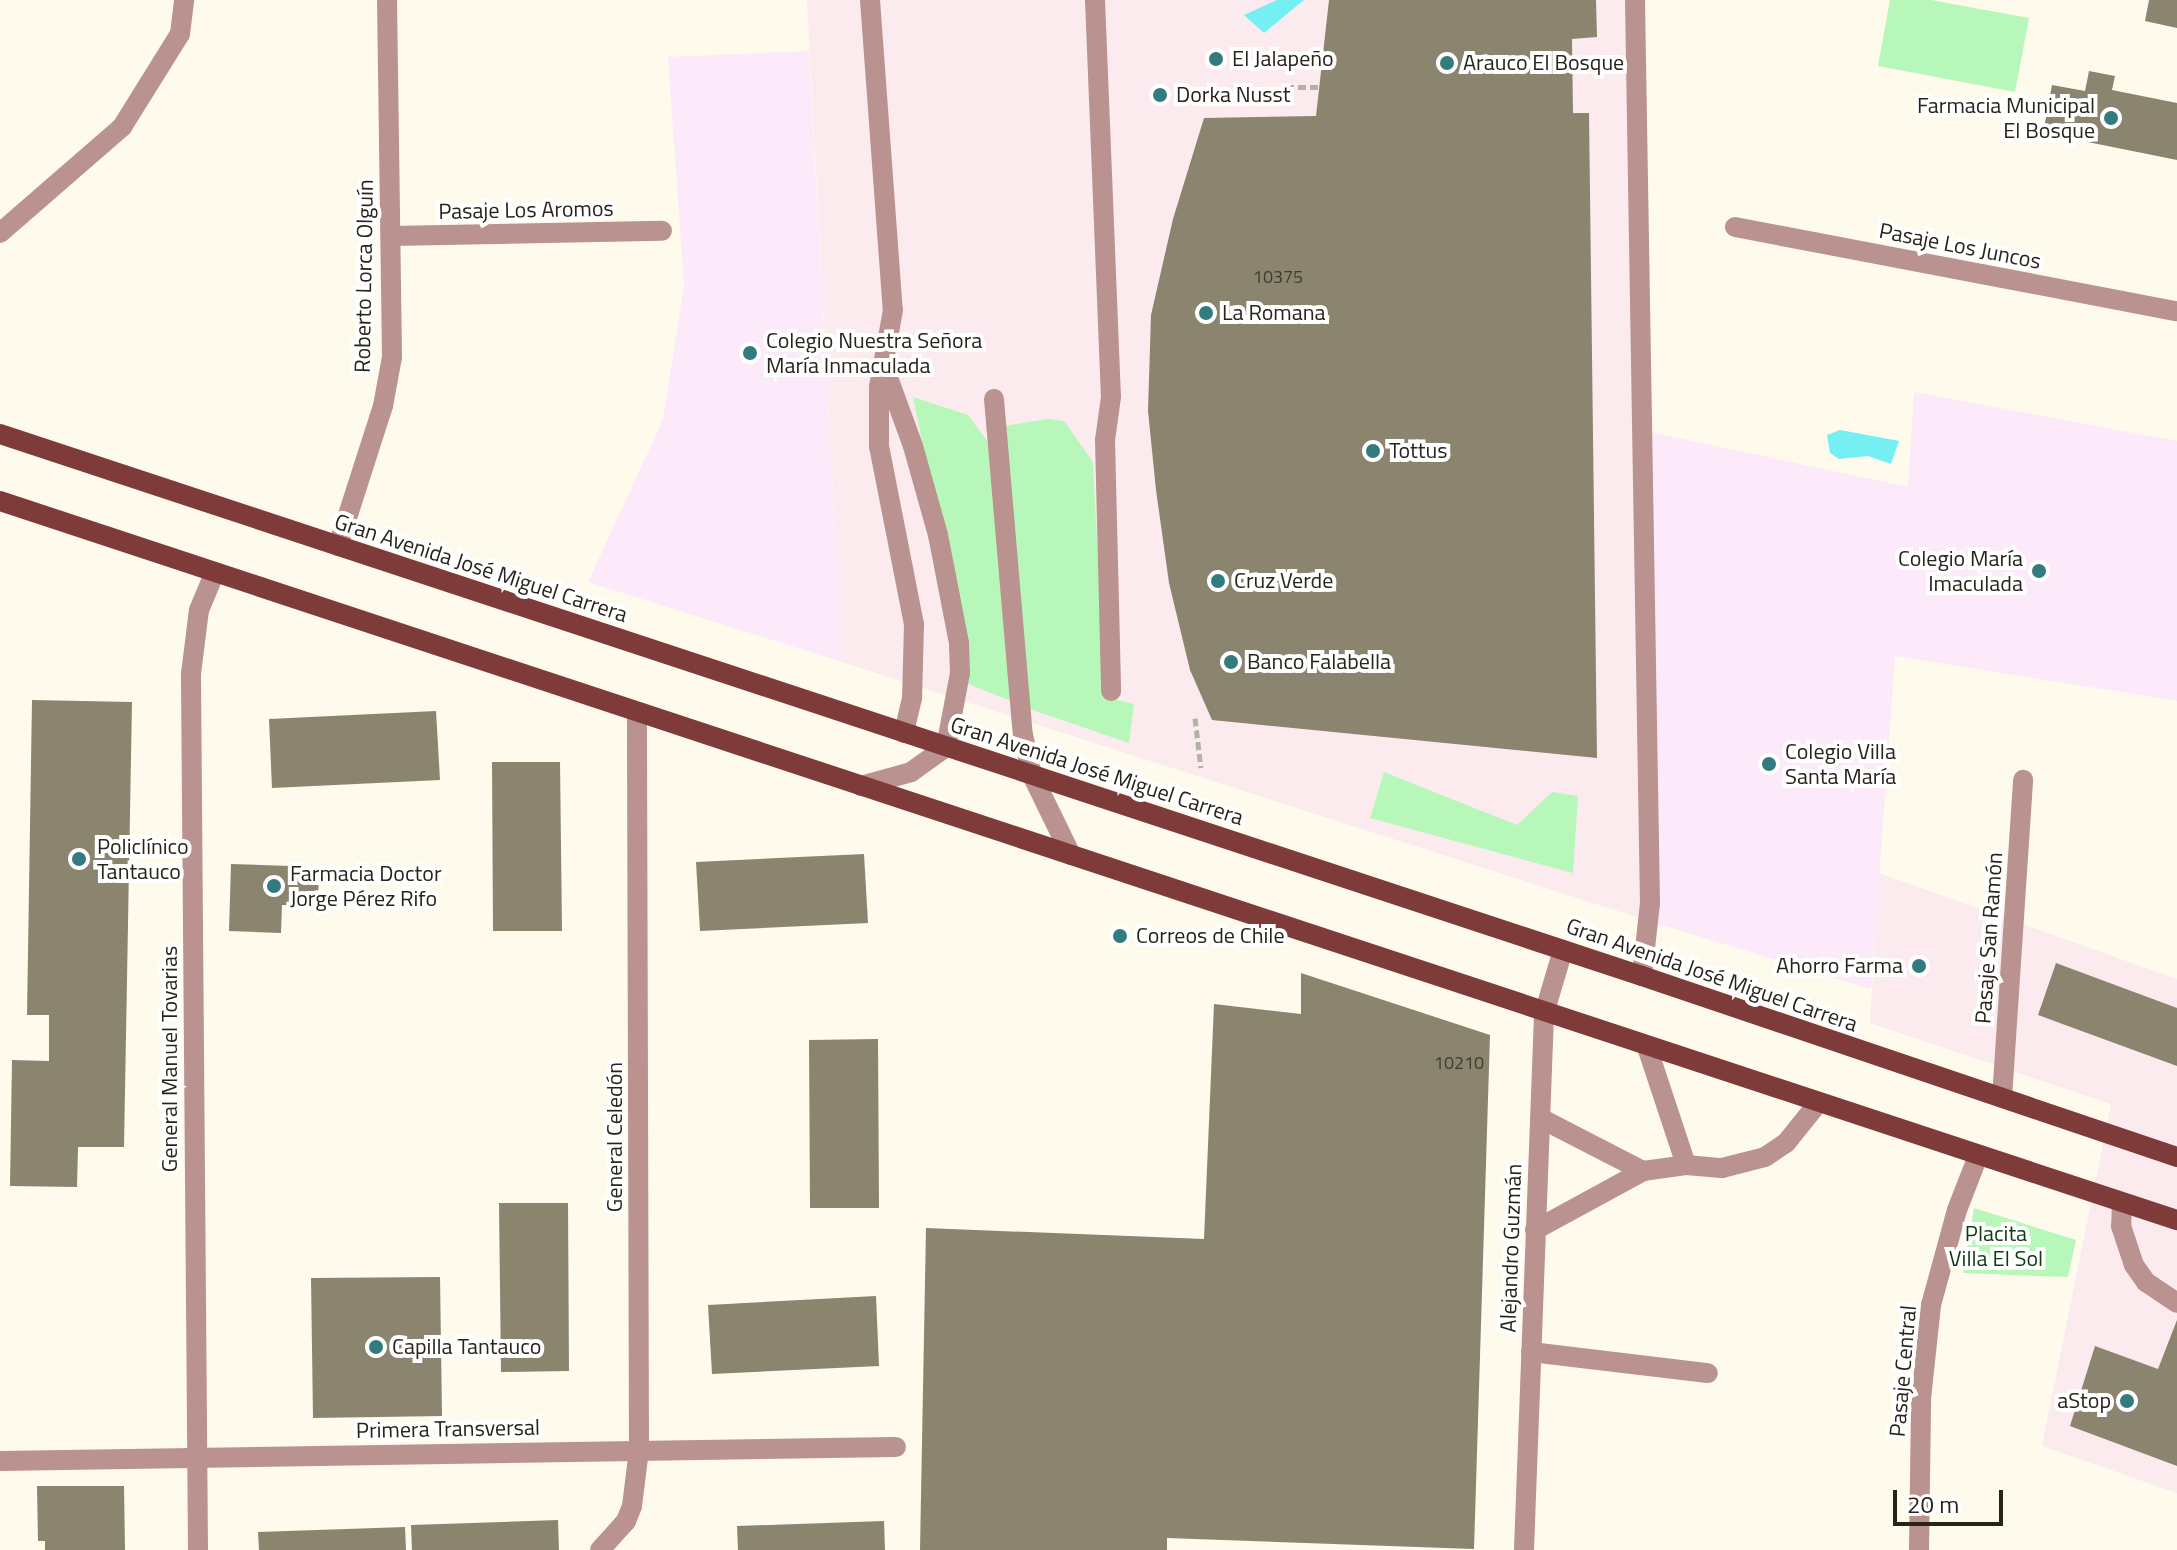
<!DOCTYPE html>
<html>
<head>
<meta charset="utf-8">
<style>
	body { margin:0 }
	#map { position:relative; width:2177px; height:1550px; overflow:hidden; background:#fefaec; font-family:"Titillium Web",sans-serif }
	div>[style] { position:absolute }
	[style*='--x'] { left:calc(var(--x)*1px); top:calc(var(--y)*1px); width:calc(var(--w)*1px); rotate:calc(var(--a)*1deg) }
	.commercial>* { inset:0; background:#fbebef }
	.education>* { inset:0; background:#fce9fa }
	.green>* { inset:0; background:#b7f7b9 }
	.water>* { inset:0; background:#74eff2 }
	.building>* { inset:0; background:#8b846f }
	.path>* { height:5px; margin-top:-2.5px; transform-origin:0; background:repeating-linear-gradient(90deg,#b4b1a5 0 8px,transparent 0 12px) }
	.minor>* { height:20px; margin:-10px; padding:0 10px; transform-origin:10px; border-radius:10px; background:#ba928f }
	.major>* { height:20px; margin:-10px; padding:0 10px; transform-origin:10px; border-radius:10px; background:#7e3b3a }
	.dots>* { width:22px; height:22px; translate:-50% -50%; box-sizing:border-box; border:4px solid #fff; border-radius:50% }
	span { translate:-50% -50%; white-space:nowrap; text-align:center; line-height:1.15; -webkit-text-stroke:8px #fff; paint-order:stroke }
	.number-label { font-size:18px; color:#3f3c30 }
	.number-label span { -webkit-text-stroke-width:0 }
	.poi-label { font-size:22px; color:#26241b }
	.left { translate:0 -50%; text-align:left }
	.right { translate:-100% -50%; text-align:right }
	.street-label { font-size:22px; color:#26241b }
	.park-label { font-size:22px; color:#0c3b13 }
	.scale { position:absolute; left:1893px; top:1490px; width:110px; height:36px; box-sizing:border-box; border:4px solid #26241b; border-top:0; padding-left:10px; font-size:24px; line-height:28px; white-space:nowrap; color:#26241b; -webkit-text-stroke:6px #fff; paint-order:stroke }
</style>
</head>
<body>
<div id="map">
	<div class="commercial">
		<i style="clip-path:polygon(807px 0,1640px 0,1652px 922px,842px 662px)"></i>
		<i style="clip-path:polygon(1879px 873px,2177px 979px,2177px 1493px,2042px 1446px,2111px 1104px,1870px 1023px)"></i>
	</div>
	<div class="education">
		<i style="clip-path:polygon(809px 51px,842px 662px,588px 582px,663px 420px,684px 285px,668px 57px)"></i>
		<i style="clip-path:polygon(1914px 392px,2177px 441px,2177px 701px,1895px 656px,1871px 989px,1652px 922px,1646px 431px,1908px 487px)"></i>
	</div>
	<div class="green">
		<i style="clip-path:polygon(1890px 0,1931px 0,2029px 18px,2015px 92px,1878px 66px)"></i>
		<i style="clip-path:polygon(913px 397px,968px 415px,996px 453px,1016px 703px,961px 681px,943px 544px)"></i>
		<i style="clip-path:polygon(1048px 419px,1064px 421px,1093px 462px,1105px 697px,1134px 704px,1129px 743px,1027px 708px,1003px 426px)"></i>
		<i style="clip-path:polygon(1384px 772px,1517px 825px,1552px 792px,1578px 796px,1573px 873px,1370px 818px)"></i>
		<i style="clip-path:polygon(1974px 1208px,2076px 1240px,2068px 1277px,1963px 1273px)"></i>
	</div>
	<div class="water">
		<i style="clip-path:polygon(1277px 0,1304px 0,1264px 33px,1244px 15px)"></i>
		<i style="clip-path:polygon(1840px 430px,1899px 441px,1891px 464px,1868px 456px,1839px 459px,1830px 453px,1827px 435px)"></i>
	</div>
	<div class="building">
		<i style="clip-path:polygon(1329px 0,1596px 0,1597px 37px,1572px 39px,1573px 113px,1589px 113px,1597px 758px,1212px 720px,1190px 670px,1169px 583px,1156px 490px,1148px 411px,1151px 315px,1173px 219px,1204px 118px,1316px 116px)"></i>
		<i style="clip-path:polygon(2149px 0,2177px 0,2177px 28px,2145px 21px)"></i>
		<i style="clip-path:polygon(2089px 71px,2115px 76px,2112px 90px,2177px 103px,2177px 160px,2043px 133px,2052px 85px,2085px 91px)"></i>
		<i style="clip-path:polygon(32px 700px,132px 702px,124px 1147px,78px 1147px,77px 1187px,10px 1186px,12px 1060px,49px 1061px,49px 1015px,27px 1015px)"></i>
		<i style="clip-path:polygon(436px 711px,440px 780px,272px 788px,269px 719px)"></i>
		<i style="clip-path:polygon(492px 762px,560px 762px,562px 931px,493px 931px)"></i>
		<i style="clip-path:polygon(864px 854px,868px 923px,700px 931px,696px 862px)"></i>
		<i style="clip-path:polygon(231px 864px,319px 867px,318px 906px,282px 905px,281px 933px,229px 931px)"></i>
		<i style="clip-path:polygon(2056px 963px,2177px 1008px,2177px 1066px,2038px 1015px)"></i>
		<i style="clip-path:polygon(1301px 973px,1490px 1035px,1474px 1549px,1167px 1538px,1167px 1550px,920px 1550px,926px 1228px,1204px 1239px,1214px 1004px,1301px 1014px)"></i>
		<i style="clip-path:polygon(878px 1039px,879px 1208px,810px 1208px,809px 1040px)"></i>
		<i style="clip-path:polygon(499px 1203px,568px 1203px,569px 1371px,501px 1372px)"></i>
		<i style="clip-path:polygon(440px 1277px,442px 1416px,313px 1418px,311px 1278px)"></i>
		<i style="clip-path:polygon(876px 1296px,879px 1366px,712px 1374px,708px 1305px)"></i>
		<i style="clip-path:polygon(2177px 1320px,2177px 1466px,2070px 1426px,2095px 1346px,2158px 1369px)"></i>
		<i style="clip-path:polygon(37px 1486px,124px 1486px,125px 1550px,45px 1550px,45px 1541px,38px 1541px)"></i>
		<i style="clip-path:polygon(558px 1520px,559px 1550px,412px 1550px,411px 1525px)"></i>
		<i style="clip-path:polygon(884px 1521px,885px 1550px,738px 1550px,737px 1526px)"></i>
		<i style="clip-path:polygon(405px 1527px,406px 1550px,259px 1550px,258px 1532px)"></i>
	</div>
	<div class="path">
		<i style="--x:1286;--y:87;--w:33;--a:0"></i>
		<i style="--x:1195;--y:718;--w:50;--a:83.2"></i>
	</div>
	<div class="minor">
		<i style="--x:870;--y:0;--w:311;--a:85.8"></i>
		<i style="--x:893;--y:310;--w:78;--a:100.3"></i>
		<i style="--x:879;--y:387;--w:59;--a:90"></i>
		<i style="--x:879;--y:446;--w:181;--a:78.9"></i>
		<i style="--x:914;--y:624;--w:74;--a:91.5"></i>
		<i style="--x:912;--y:698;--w:36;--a:103"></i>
		<i style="--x:1095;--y:0;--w:397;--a:87.7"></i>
		<i style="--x:1111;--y:397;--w:43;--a:97.9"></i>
		<i style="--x:1105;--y:440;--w:251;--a:88.6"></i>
		<i style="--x:1635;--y:0;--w:903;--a:89.05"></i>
		<i style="--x:1650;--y:903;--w:73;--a:96.3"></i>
		<i style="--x:1735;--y:227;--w:450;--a:10.8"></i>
		<i style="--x:0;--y:233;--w:162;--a:-41"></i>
		<i style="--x:122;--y:127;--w:110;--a:-58.1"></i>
		<i style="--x:180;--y:34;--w:34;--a:-83"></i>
		<i style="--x:391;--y:236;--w:271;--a:-1.1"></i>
		<i style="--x:994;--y:399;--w:337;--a:85.1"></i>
		<i style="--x:1023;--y:735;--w:41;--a:77.3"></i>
		<i style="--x:1032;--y:775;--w:89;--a:64"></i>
		<i style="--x:338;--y:546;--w:147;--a:-72.2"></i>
		<i style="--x:383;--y:406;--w:50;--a:-79.6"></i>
		<i style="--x:392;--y:357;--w:357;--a:-90.8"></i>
		<i style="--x:861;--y:786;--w:52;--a:-15.6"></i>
		<i style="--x:911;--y:772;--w:43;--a:-35.5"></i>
		<i style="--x:946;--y:747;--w:75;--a:-79.3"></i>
		<i style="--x:960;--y:673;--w:30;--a:-92"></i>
		<i style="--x:959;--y:643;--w:110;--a:-101"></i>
		<i style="--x:938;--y:535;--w:92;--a:-105.7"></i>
		<i style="--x:913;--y:446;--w:87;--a:-110.1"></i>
		<i style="--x:1647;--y:1047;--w:124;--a:71.7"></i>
		<i style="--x:2002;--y:1098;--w:319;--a:-86.2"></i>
		<i style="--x:1540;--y:1118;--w:116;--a:27.2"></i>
		<i style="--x:2122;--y:1203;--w:23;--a:92"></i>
		<i style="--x:2121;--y:1226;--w:41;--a:71.6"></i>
		<i style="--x:2134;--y:1265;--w:21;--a:55"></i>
		<i style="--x:2146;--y:1282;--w:37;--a:34"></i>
		<i style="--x:1535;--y:1230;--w:123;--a:-28.6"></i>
		<i style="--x:1643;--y:1171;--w:43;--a:-7.9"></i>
		<i style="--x:1686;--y:1165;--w:36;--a:5"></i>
		<i style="--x:1722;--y:1168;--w:44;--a:-14.3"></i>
		<i style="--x:1765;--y:1157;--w:25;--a:-34"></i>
		<i style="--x:1786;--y:1143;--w:51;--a:-51.3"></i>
		<i style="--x:1531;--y:1352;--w:178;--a:6.8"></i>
		<i style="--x:0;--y:1461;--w:896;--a:-0.9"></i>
		<i style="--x:198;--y:1550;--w:876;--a:-90.46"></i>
		<i style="--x:191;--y:674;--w:64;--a:-82.9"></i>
		<i style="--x:199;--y:610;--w:41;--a:-67.2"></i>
		<i style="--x:600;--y:1550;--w:39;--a:-48"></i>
		<i style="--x:626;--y:1521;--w:16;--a:-68"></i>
		<i style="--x:632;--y:1506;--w:56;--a:-82.9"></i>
		<i style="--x:639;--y:1450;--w:738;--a:-90.16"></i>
		<i style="--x:1524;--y:1550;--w:536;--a:-87.86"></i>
		<i style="--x:1544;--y:1014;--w:67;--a:-73.5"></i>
		<i style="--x:1919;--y:1550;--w:151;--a:-89.2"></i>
		<i style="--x:1921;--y:1399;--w:95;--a:-83.9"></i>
		<i style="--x:1931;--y:1305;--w:98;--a:-74.7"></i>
		<i style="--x:1957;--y:1210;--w:58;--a:-68.7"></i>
	</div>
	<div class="major">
		<i style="--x:0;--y:434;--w:1729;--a:18.27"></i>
		<i style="--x:1642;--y:976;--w:565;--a:18.69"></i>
		<i style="--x:0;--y:501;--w:2293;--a:18.28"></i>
	</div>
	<div class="dots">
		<i style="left:1216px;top:59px;background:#327b7e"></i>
		<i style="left:1447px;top:63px;background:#327b7e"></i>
		<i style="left:1160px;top:95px;background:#327b7e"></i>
		<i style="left:2111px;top:118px;background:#327b7e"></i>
		<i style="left:1206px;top:313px;background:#327b7e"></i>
		<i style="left:750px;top:353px;background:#327b7e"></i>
		<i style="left:1373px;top:451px;background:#327b7e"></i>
		<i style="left:2039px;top:571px;background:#327b7e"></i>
		<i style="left:1218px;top:581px;background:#327b7e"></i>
		<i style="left:1231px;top:662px;background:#327b7e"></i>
		<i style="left:1769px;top:764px;background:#327b7e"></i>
		<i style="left:79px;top:859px;background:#327b7e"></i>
		<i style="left:274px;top:886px;background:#327b7e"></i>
		<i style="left:1120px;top:936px;background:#327b7e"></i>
		<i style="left:1919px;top:966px;background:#327b7e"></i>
		<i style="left:376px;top:1347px;background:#327b7e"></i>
		<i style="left:2127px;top:1401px;background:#327b7e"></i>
	</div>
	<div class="number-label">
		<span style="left:1278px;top:277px">10375</span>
		<span style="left:1459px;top:1063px">10210</span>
	</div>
	<div class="poi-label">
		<span class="left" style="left:1232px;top:59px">El Jalapeño</span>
		<span class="left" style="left:1463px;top:63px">Arauco El Bosque</span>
		<span class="left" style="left:1176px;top:95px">Dorka Nusst</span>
		<span class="right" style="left:2095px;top:118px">Farmacia Municipal<br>El Bosque</span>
		<span class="left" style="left:1222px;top:313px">La Romana</span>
		<span class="left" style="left:766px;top:353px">Colegio Nuestra Señora<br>María Inmaculada</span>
		<span class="left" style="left:1389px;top:451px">Tottus</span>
		<span class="right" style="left:2023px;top:571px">Colegio María<br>Imaculada</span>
		<span class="left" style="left:1234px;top:581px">Cruz Verde</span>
		<span class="left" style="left:1247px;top:662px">Banco Falabella</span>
		<span class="left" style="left:1785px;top:764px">Colegio Villa<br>Santa María</span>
		<span class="left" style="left:97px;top:859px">Policlínico<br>Tantauco</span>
		<span class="left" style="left:290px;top:886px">Farmacia Doctor<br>Jorge Pérez Rifo</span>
		<span class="left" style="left:1136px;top:936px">Correos de Chile</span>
		<span class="right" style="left:1903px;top:966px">Ahorro Farma</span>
		<span class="left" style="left:392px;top:1347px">Capilla Tantauco</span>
		<span class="right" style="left:2111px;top:1401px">aStop</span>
	</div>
	<div class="street-label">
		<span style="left:526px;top:210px;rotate:-1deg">Pasaje Los Aromos</span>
		<span style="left:1960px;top:246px;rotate:11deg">Pasaje Los Juncos</span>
		<span style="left:364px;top:276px;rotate:-89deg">Roberto Lorca Olguín</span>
		<span style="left:481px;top:568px;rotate:18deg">Gran Avenida José Miguel Carrera</span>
		<span style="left:1097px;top:771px;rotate:18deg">Gran Avenida José Miguel Carrera</span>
		<span style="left:1989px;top:938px;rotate:-86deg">Pasaje San Ramón</span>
		<span style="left:1712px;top:975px;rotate:19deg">Gran Avenida José Miguel Carrera</span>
		<span style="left:170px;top:1059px;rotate:-90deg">General Manuel Tovarias</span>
		<span style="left:615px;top:1137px;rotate:-90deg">General Celedón</span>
		<span style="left:1511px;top:1248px;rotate:-88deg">Alejandro Guzmán</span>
		<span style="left:1903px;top:1371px;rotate:-85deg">Pasaje Central</span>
		<span style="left:448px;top:1429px;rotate:-1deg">Primera Transversal</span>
	</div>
	<div class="park-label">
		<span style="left:1996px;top:1246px">Placita<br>Villa El Sol</span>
	</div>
	<div class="scale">20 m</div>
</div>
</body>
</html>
